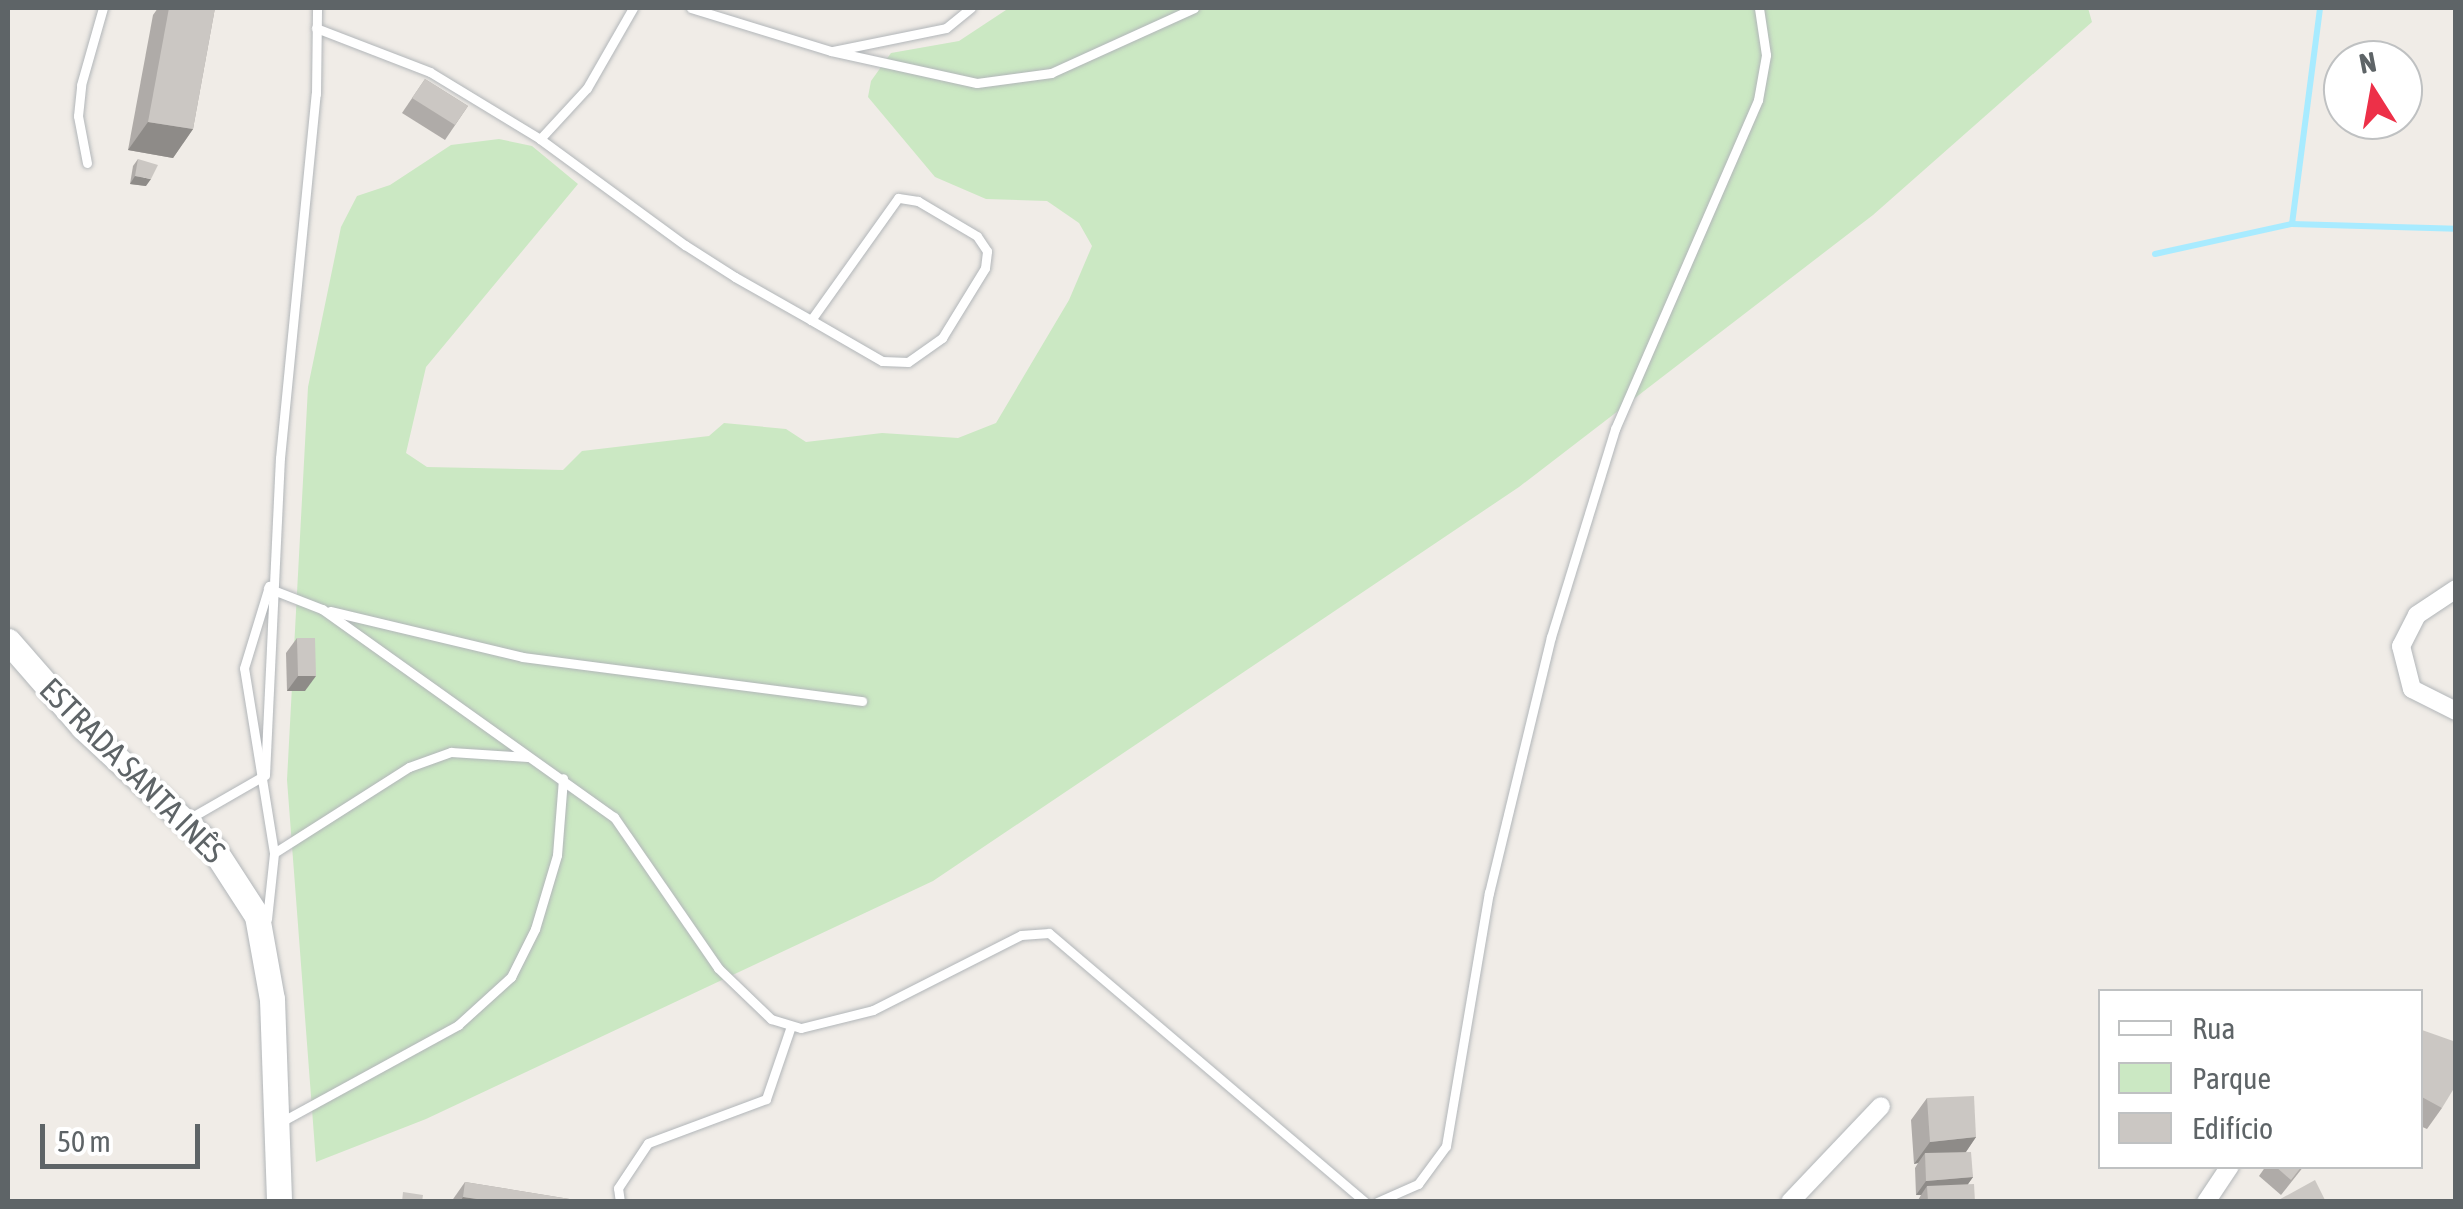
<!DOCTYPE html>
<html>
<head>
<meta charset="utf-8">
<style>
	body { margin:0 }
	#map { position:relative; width:2463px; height:1209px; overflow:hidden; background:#f0ece7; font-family:"Asap Condensed",sans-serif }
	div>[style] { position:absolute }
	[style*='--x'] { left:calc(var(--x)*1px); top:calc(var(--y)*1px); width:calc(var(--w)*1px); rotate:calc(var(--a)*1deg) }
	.green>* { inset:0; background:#cbe8c3 }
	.stream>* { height:6px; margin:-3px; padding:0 3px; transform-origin:3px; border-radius:3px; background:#a8ebff }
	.roads { filter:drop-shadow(0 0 2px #b2b6b9) drop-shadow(0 0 2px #b2b6b9) }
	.service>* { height:9px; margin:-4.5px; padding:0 4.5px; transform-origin:4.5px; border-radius:4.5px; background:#fff }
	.minor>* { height:18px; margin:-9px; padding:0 9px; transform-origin:9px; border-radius:9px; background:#fff }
	.secondary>* { height:25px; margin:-12.5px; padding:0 12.5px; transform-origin:12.5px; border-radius:12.5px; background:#fff }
	.wall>* { inset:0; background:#afaba8 }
	.shaded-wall>* { inset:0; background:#8e8b88 }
	.building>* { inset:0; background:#cbc7c3 }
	span { translate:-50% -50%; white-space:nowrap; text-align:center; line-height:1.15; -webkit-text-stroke:8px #fff; paint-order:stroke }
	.street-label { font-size:32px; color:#5e6467 }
	.frame { position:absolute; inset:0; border:10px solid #5e6467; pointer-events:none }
	.legend { position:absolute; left:2098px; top:989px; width:325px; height:180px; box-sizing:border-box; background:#fff; border:2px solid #bfc1c2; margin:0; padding:12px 18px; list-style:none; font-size:30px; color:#5e6467 }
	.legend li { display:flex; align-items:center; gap:20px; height:50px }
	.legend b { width:50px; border:2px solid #bfc1c2 }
	.north { position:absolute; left:2323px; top:40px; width:100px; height:100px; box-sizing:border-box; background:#fff; border:2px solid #bfc1c2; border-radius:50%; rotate:349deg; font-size:28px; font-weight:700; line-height:40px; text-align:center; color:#5e6467 }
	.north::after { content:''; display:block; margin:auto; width:35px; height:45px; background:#ed3048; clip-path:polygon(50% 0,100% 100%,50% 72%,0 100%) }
	.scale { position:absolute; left:40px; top:1124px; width:160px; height:45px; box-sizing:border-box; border:5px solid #5e6467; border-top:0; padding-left:12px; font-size:30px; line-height:35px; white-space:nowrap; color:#5e6467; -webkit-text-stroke:8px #fff; paint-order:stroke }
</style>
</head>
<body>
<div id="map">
	<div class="green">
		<i style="clip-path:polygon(1009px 8px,2088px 8px,2092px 22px,1873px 215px,1519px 487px,933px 881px,426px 1119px,316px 1162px,287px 780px,308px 387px,341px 227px,357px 196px,390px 185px,451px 145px,499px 139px,532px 146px,578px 184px,426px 367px,406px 453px,427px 467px,563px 470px,582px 451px,709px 436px,724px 423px,786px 429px,806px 442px,882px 433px,958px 438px,996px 423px,1069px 300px,1092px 246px,1079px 223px,1047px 201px,986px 199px,935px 177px,868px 97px,871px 81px,891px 53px,959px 41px)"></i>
	</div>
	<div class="stream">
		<i style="--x:2292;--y:224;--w:218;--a:-82.6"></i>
		<i style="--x:2155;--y:254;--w:140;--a:-12.4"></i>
		<i style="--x:2292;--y:224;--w:164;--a:1.7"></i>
	</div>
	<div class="roads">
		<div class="service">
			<i style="--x:691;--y:8;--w:146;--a:17.1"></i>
			<i style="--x:831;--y:51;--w:149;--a:12.4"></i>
			<i style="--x:977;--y:83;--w:75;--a:-7.7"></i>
			<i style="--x:1051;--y:73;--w:157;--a:-24.4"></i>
			<i style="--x:316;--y:28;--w:122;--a:21.1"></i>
			<i style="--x:430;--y:72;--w:129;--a:31.3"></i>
			<i style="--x:540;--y:139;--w:69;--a:-47.3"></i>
			<i style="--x:587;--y:88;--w:92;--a:-60.1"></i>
			<i style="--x:833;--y:51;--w:115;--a:-11.5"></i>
			<i style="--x:946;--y:28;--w:32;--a:-39"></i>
			<i style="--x:540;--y:139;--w:180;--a:36.2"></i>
			<i style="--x:685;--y:245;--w:59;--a:32.6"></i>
			<i style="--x:735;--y:277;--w:87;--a:29.5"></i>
			<i style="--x:811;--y:320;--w:82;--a:30"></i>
			<i style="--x:882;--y:361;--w:26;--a:2"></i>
			<i style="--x:908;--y:362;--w:42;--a:-35.2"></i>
			<i style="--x:942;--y:338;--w:82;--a:-58.4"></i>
			<i style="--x:985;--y:268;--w:17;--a:-83"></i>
			<i style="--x:987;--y:251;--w:18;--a:-124"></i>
			<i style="--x:977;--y:236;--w:69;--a:-149.3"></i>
			<i style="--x:918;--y:201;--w:20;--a:-171"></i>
			<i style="--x:898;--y:198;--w:150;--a:125.5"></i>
			<i style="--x:87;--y:163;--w:48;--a:-100.8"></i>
			<i style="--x:78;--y:116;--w:31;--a:-84"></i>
			<i style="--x:81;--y:85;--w:80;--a:-74.1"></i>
			<i style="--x:268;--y:588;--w:58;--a:21.3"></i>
			<i style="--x:322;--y:609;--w:359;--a:35.5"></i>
			<i style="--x:614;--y:817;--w:183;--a:55.4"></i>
			<i style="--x:718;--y:968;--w:74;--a:43.9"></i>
			<i style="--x:771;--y:1019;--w:31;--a:17"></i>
			<i style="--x:801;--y:1028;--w:74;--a:-14"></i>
			<i style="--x:873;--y:1010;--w:166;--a:-26.9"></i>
			<i style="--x:1021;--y:935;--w:28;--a:-4"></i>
			<i style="--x:1049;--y:933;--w:415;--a:40.4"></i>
			<i style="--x:330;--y:611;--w:198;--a:13.4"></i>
			<i style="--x:523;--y:657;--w:342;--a:7.4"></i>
			<i style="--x:265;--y:775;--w:317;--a:-87.3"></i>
			<i style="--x:280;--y:458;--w:366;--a:-84.4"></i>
			<i style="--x:316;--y:94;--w:86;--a:-89.3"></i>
			<i style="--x:185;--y:821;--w:92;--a:-29.9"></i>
			<i style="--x:274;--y:853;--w:160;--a:-32.5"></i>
			<i style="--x:409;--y:767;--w:45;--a:-19.7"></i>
			<i style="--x:451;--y:752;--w:77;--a:3.7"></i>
			<i style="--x:267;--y:919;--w:66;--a:-83.9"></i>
			<i style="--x:274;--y:853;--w:187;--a:-99.2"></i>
			<i style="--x:244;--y:668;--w:86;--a:-73"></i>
			<i style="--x:281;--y:1122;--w:202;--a:-28.7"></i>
			<i style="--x:458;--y:1025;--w:72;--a:-42.2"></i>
			<i style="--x:511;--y:977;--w:54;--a:-63.4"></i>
			<i style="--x:535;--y:929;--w:77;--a:-73.4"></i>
			<i style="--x:557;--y:855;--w:77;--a:-85.5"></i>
			<i style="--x:620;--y:1202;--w:14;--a:-98"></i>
			<i style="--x:618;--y:1188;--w:54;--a:-56.3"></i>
			<i style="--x:648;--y:1143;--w:126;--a:-20.4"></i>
			<i style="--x:766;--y:1099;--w:77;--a:-71.1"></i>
			<i style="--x:1377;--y:1202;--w:45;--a:-23.7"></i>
			<i style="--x:1418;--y:1184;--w:47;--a:-53.6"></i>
			<i style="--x:1446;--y:1146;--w:257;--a:-80.4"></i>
			<i style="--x:1489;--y:893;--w:263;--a:-76.4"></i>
			<i style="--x:1551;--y:637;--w:218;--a:-72.9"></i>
			<i style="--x:1615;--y:429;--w:359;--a:-66.5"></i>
			<i style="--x:1758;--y:100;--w:46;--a:-79.9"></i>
			<i style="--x:1766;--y:55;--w:48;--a:-98.5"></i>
		</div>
		<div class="minor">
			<i style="--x:2456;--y:589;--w:47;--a:146.3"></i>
			<i style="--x:2417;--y:615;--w:35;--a:117"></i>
			<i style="--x:2401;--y:646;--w:44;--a:75.7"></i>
			<i style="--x:2412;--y:689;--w:49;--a:26.6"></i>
			<i style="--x:1790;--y:1202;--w:132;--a:-46.5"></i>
			<i style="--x:2206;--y:1202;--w:43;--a:-56.3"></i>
		</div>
		<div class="secondary">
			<i style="--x:8;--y:641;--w:114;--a:48.9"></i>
			<i style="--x:83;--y:727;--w:178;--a:42.9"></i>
			<i style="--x:213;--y:848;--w:81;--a:57.1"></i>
			<i style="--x:257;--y:916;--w:84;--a:79.8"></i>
			<i style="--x:272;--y:999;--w:203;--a:88"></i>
		</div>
	</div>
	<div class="wall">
		<i style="clip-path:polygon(158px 8px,215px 8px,193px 129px,173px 158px,128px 150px,153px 15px)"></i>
		<i style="clip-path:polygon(425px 79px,468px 106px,445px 140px,402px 113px)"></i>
		<i style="clip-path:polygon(138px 159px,146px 186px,130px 184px,133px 166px)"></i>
		<i style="clip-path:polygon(297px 638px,305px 691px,287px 691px,286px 653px)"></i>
		<i style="clip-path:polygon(2420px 1032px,2442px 1108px,2427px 1129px,2420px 1126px)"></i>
		<i style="clip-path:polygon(1927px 1098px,1976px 1137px,1966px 1152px,1973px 1177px,1968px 1184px,1975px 1202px,1917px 1202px,1921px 1195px,1916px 1195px,1915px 1168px,1918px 1163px,1914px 1164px,1911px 1120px)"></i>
		<i style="clip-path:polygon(2266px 1166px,2304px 1166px,2281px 1195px,2259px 1176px)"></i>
		<i style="clip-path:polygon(465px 1182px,588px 1202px,451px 1202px)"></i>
	</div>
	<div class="shaded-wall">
		<i style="clip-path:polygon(148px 122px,193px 129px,173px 158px,128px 150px)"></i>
		<i style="clip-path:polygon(135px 176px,151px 179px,146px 186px,130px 184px)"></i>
		<i style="clip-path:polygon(298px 676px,316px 676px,305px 691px,287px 691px)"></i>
		<i style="clip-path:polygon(1976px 1137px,1961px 1159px,1925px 1153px,1918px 1163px,1914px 1164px,1930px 1142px)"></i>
		<i style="clip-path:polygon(1973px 1177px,1963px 1191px,1927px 1186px,1921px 1195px,1916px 1195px,1926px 1181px)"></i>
		<i style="clip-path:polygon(463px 1197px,484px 1200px,483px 1202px,460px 1202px)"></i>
	</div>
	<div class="building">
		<i style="clip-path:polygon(169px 8px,215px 8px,193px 129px,148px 122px)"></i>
		<i style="clip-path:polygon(425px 79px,468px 106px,455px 125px,412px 98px)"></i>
		<i style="clip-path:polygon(138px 159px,158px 165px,151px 179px,135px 176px)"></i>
		<i style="clip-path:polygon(297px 638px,315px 638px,316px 676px,298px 676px)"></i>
		<i style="clip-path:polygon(2422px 1030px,2456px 1042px,2456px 1085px,2442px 1108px,2420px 1096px,2420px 1033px)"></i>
		<i style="clip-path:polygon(1974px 1096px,1976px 1137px,1930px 1142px,1927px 1098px)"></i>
		<i style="clip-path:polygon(1971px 1152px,1973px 1177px,1926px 1181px,1925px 1153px)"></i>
		<i style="clip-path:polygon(2275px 1166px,2302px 1166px,2291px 1180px)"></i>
		<i style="clip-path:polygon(2315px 1180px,2326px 1202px,2275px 1202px)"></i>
		<i style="clip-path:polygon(465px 1182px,588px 1202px,483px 1202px,484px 1200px,463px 1197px)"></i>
		<i style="clip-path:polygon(1974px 1184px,1975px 1202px,1928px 1202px,1927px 1186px)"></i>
		<i style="clip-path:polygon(403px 1192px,423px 1195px,422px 1202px,402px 1202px)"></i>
		<i style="clip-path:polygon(1902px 1199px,1902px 1202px,1861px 1202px)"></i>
	</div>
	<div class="street-label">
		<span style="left:132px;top:771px;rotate:45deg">ESTRADA SANTA INÊS</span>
	</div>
	<div class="frame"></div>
	<ul class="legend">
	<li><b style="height:12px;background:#fff"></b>Rua</li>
	<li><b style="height:28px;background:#cbe8c3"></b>Parque</li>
	<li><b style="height:28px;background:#cbc7c3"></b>Edifício</li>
	</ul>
	<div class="north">N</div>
	<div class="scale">50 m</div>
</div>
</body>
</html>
